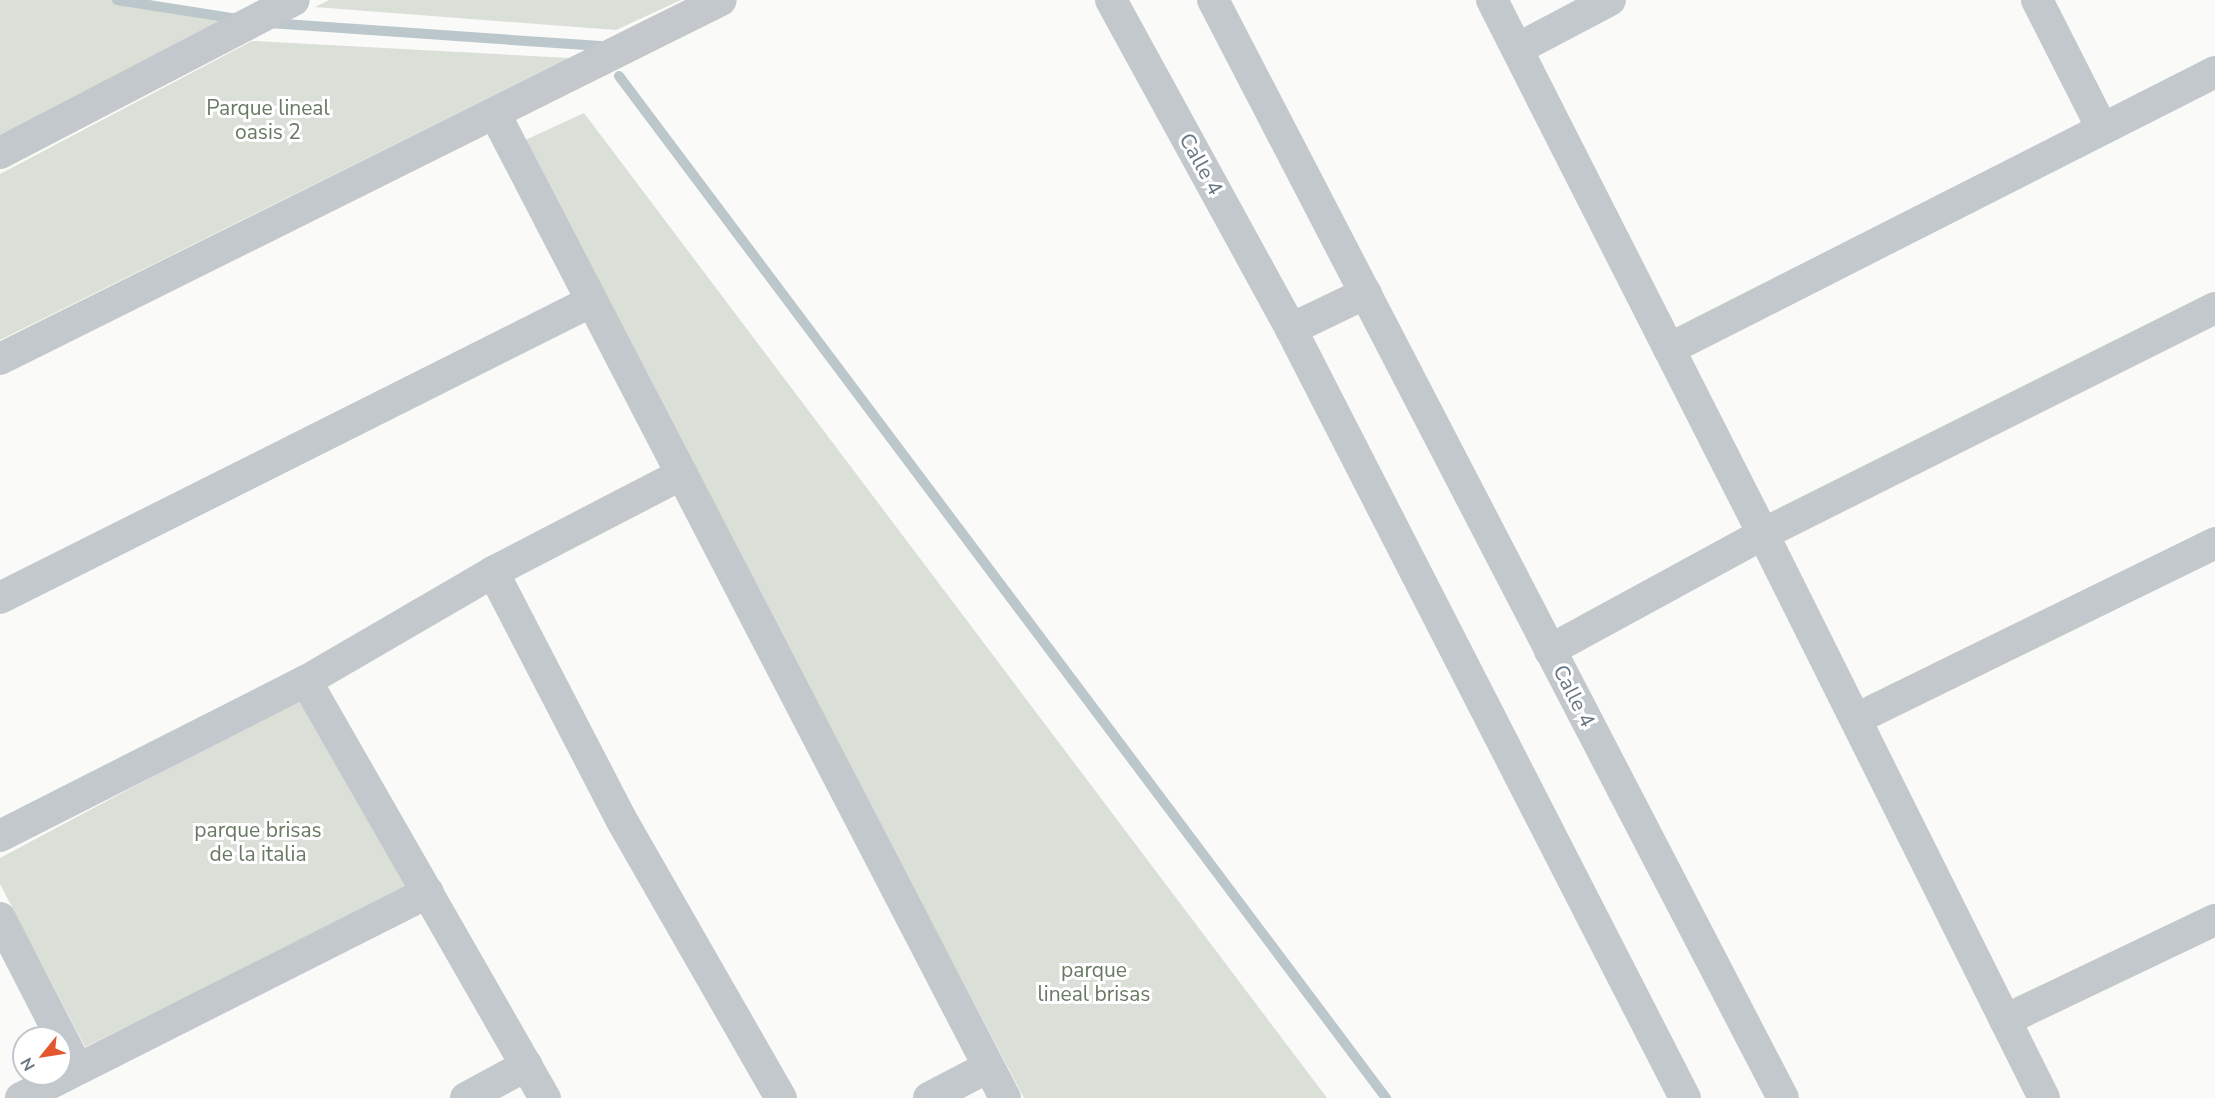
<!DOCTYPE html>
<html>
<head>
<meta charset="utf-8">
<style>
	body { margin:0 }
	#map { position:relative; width:2215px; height:1098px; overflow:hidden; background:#fafaf8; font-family:"Nunito Sans",sans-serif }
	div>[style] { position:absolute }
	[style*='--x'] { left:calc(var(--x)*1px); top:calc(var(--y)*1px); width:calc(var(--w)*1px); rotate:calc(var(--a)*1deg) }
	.green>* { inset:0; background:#dadfd7 }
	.stream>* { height:10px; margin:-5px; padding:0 5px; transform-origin:5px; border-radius:5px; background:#bbc7cb }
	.minor>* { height:32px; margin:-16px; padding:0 16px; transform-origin:16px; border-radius:16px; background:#c3c8cc }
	span { translate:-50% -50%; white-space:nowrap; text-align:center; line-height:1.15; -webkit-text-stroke:6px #fff; paint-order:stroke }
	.park-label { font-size:21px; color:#687a64 }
	.street-label { font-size:21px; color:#657683 }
	.north { position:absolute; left:12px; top:1026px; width:60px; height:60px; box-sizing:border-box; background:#fff; border:2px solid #c1c8cd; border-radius:50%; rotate:240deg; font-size:16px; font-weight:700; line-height:24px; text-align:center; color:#657683 }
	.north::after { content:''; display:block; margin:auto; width:21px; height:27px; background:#e4572e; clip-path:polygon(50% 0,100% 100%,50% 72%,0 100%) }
</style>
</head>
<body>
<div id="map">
	<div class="green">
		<i style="clip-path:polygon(0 0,117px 0,229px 19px,0 144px)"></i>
		<i style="clip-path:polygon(329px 0,681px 0,616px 30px,315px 7px)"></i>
		<i style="clip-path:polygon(252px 41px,569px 58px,0 340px,0 174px)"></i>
		<i style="clip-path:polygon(584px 113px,1327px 1098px,1024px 1098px,521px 142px)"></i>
		<i style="clip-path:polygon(298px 699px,411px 888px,85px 1047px,0 884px,0 858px)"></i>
	</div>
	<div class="stream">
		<i style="--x:117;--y:0;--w:122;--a:8.9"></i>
		<i style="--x:270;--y:23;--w:331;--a:4"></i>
		<i style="--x:619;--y:76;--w:1278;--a:53.11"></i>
	</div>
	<div class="minor">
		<i style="--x:1111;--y:0;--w:375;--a:61.3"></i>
		<i style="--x:1291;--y:329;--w:864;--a:62.87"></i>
		<i style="--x:1213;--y:0;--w:1237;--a:62.57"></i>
		<i style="--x:1492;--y:0;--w:599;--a:63.09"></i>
		<i style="--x:1763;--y:534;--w:243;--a:151.4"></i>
		<i style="--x:2037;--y:0;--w:144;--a:63.1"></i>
		<i style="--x:1517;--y:49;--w:105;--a:-27.8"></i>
		<i style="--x:495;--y:114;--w:1108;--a:62.6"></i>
		<i style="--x:0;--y:153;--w:331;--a:-27.5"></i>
		<i style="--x:1291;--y:329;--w:83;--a:-25.6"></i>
		<i style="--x:1669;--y:349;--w:612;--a:-26.9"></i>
		<i style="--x:0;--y:359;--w:805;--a:-26.47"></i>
		<i style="--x:493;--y:572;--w:278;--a:62.6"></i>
		<i style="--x:621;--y:819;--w:322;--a:60.2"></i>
		<i style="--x:0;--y:598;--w:662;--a:-26.64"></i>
		<i style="--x:306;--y:681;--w:481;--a:60.2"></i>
		<i style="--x:1856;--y:719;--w:400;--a:-26.1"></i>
		<i style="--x:0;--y:836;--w:343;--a:-26.9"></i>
		<i style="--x:306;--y:681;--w:216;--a:-30.2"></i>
		<i style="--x:493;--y:572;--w:213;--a:-27.4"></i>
		<i style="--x:0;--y:918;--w:169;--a:62.8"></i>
		<i style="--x:2005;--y:1020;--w:233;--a:-25.5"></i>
		<i style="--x:21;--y:1098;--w:456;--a:-26.8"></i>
		<i style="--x:466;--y:1098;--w:69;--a:-28.4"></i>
		<i style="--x:929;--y:1098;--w:67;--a:-27.7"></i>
		<i style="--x:2044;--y:1098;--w:630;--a:-116.48"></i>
		<i style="--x:1763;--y:534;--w:505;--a:-26.57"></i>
	</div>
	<div class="park-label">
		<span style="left:268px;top:120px">Parque lineal<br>oasis 2</span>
		<span style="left:258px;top:842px">parque brisas<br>de la italia</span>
		<span style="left:1094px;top:982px">parque<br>lineal brisas</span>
	</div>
	<div class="street-label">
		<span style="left:1201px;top:164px;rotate:61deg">Calle 4</span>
		<span style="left:1574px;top:696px;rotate:63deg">Calle 4</span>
	</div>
	<div class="north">N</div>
</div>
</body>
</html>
